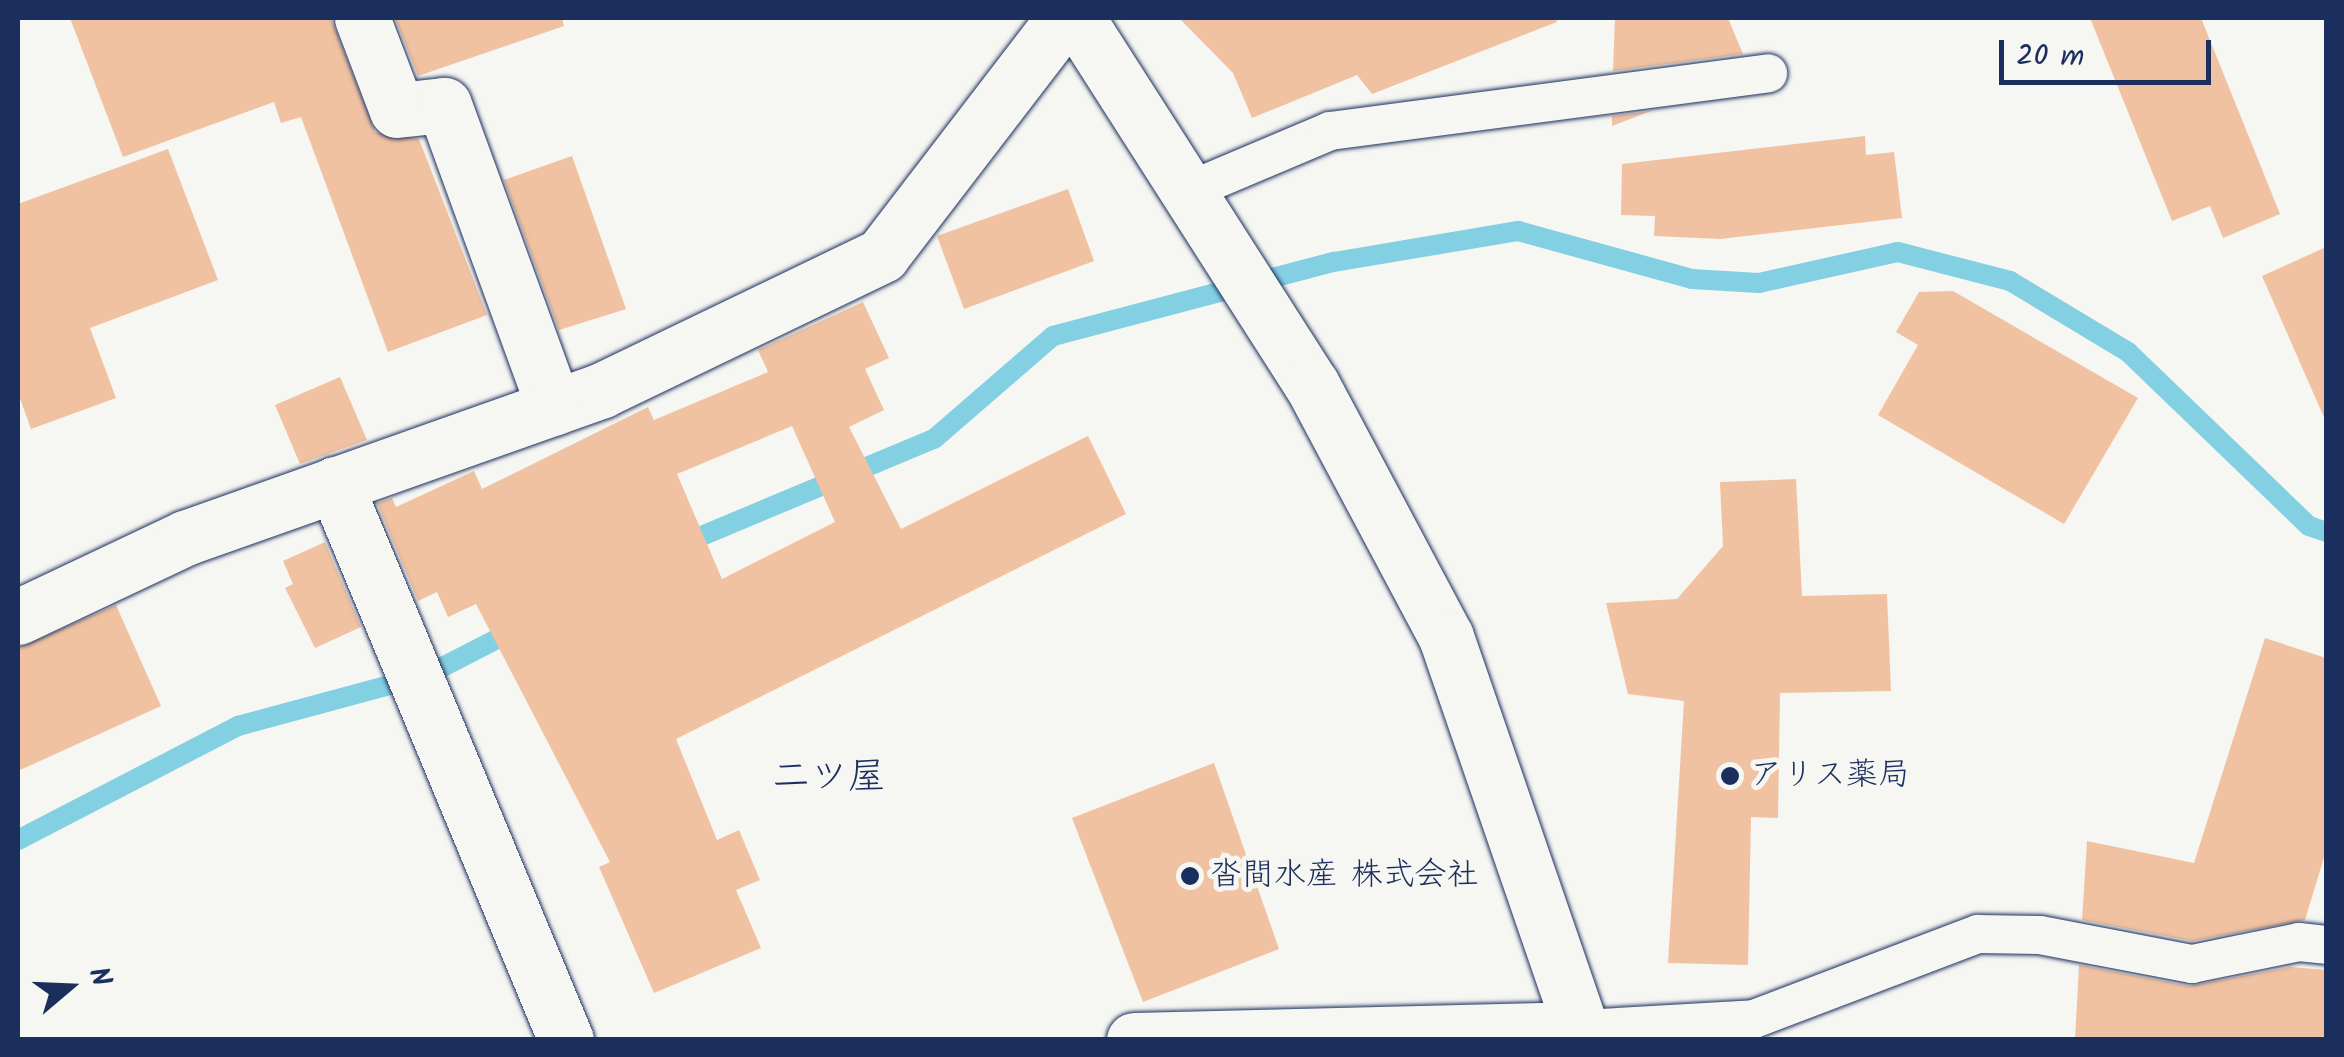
<!DOCTYPE html>
<html>
<head>
<meta charset="utf-8">
<style>
	body { margin:0 }
	#map { position:relative; width:2344px; height:1057px; overflow:hidden; background:#f6f6f2; font-family:Kalam,"Klee One",sans-serif }
	div>[style] { position:absolute }
	[style*='--x'] { left:calc(var(--x)*1px); top:calc(var(--y)*1px); width:calc(var(--w)*1px); rotate:calc(var(--a)*1deg) }
	.stream>* { height:20px; margin:-10px; padding:0 10px; transform-origin:10px; border-radius:10px; background:#83d0e2 }
	.building>* { inset:0; background:#f1c2a1 }
	.roads { filter:drop-shadow(0 0 2px #1b2f5e) drop-shadow(0 0 2px #1b2f5e) }
	.service>* { height:38px; margin:-19px; padding:0 19px; transform-origin:19px; border-radius:19px; background:#f6f6f2 }
	.minor>* { height:55px; margin:-27.5px; padding:0 27.5px; transform-origin:27.5px; border-radius:27.5px; background:#f6f6f2 }
	.tertiary>* { height:55px; margin:-27.5px; padding:0 27.5px; transform-origin:27.5px; border-radius:27.5px; background:#f6f6f2 }
	.dots>* { width:28px; height:28px; translate:-50% -50%; box-sizing:border-box; border:5px solid #f6f6f2; border-radius:50% }
	span { translate:-50% -50%; white-space:nowrap; text-align:center; line-height:1.15; -webkit-text-stroke:10px #f6f6f2; paint-order:stroke }
	.poi-label { font-size:32px; color:#1b2f5e }
	.left { translate:0 -50%; text-align:left }
	.quarter-label { font-size:38px; color:#1b2f5e }
	.frame { position:absolute; inset:0; border:20px solid #1b2f5e; pointer-events:none }
	.north { position:absolute; left:20px; top:937px; width:100px; height:100px; -webkit-text-stroke:8px #f6f6f2; paint-order:stroke; rotate:71deg; font-size:28px; font-weight:700; line-height:40px; text-align:center; color:#1b2f5e }
	.north::after { content:''; display:block; margin:auto; width:35px; height:45px; background:#1b2f5e; clip-path:polygon(50% 0,100% 100%,50% 72%,0 100%) }
	.scale { position:absolute; left:1999px; top:40px; width:212px; height:45px; box-sizing:border-box; border:5px solid #1b2f5e; border-top:0; padding-left:12px; font-size:30px; line-height:35px; white-space:nowrap; color:#1b2f5e; -webkit-text-stroke:8px #f6f6f2; paint-order:stroke }
</style>
</head>
<body>
<div id="map">
	<div class="stream">
		<i style="--x:680;--y:545;--w:275;--a:-22.7"></i>
		<i style="--x:934;--y:439;--w:157;--a:-40.9"></i>
		<i style="--x:1053;--y:336;--w:291;--a:-14.8"></i>
		<i style="--x:1334;--y:262;--w:187;--a:-9.6"></i>
		<i style="--x:1518;--y:231;--w:180;--a:15.4"></i>
		<i style="--x:1692;--y:279;--w:67;--a:3.4"></i>
		<i style="--x:1759;--y:283;--w:142;--a:-12.6"></i>
		<i style="--x:1898;--y:252;--w:116;--a:14.5"></i>
		<i style="--x:2010;--y:281;--w:138;--a:31"></i>
		<i style="--x:2128;--y:352;--w:251;--a:43.9"></i>
		<i style="--x:2309;--y:526;--w:18;--a:19"></i>
		<i style="--x:18;--y:840;--w:248;--a:-27.4"></i>
		<i style="--x:238;--y:726;--w:196;--a:-15.1"></i>
		<i style="--x:427;--y:675;--w:100;--a:-27.3"></i>
	</div>
	<div class="building">
		<i style="clip-path:polygon(70px 18px,331px 18px,375px 132px,419px 139px,487px 315px,388px 352px,301px 117px,281px 123px,274px 102px,123px 157px)"></i>
		<i style="clip-path:polygon(395px 18px,562px 18px,564px 26px,418px 76px)"></i>
		<i style="clip-path:polygon(1179px 18px,1556px 18px,1557px 22px,1372px 94px,1357px 75px,1252px 118px,1233px 73px)"></i>
		<i style="clip-path:polygon(1615px 18px,1728px 18px,1743px 54px,1613px 71px)"></i>
		<i style="clip-path:polygon(2090px 18px,2201px 18px,2280px 214px,2223px 238px,2210px 206px,2172px 221px)"></i>
		<i style="clip-path:polygon(1651px 111px,1612px 126px,1612px 116px)"></i>
		<i style="clip-path:polygon(1865px 136px,1866px 155px,1894px 152px,1902px 218px,1720px 239px,1654px 236px,1655px 216px,1621px 215px,1622px 164px)"></i>
		<i style="clip-path:polygon(168px 149px,218px 280px,90px 328px,116px 398px,31px 429px,18px 393px,18px 204px)"></i>
		<i style="clip-path:polygon(572px 156px,626px 309px,559px 330px,504px 180px)"></i>
		<i style="clip-path:polygon(1068px 189px,1094px 261px,964px 309px,937px 236px)"></i>
		<i style="clip-path:polygon(2326px 247px,2326px 422px,2262px 276px)"></i>
		<i style="clip-path:polygon(1953px 291px,2138px 398px,2064px 524px,1878px 415px,1918px 345px,1896px 332px,1919px 292px)"></i>
		<i style="clip-path:polygon(evenodd,863px 302px,889px 358px,865px 369px,884px 410px,849px 427px,901px 529px,1088px 436px,1126px 514px,676px 739px,717px 840px,739px 830px,760px 880px,736px 890px,761px 948px,654px 993px,599px 867px,610px 862px,476px 604px,448px 617px,437px 592px,418px 601px,377px 503px,392px 498px,396px 507px,474px 471px,482px 489px,648px 407px,654px 420px,768px 372px,758px 350px,863px 302px,792px 426px,835px 522px,722px 579px,677px 474px,792px 426px)"></i>
		<i style="clip-path:polygon(340px 377px,367px 440px,300px 464px,275px 405px)"></i>
		<i style="clip-path:polygon(1796px 479px,1802px 596px,1887px 594px,1891px 691px,1780px 693px,1778px 818px,1751px 817px,1748px 965px,1668px 963px,1684px 701px,1628px 694px,1606px 603px,1677px 599px,1723px 546px,1720px 482px)"></i>
		<i style="clip-path:polygon(325px 542px,361px 627px,315px 648px,285px 588px,293px 584px,283px 561px)"></i>
		<i style="clip-path:polygon(116px 605px,161px 706px,18px 771px,18px 648px)"></i>
		<i style="clip-path:polygon(2265px 638px,2326px 658px,2326px 851px,2305px 920px,2192px 941px,2082px 920px,2087px 841px,2194px 863px)"></i>
		<i style="clip-path:polygon(1214px 763px,1279px 949px,1143px 1002px,1072px 818px)"></i>
		<i style="clip-path:polygon(2079px 965px,2189px 986px,2290px 967px,2326px 970px,2326px 1040px,2075px 1040px)"></i>
	</div>
	<div class="roads">
		<div class="service">
			<i style="--x:1188;--y:191;--w:154;--a:-22.9"></i>
			<i style="--x:1330;--y:131;--w:442;--a:-7.5"></i>
			<i style="--x:1582;--y:1029;--w:172;--a:-3.3"></i>
			<i style="--x:1754;--y:1019;--w:240;--a:-20.8"></i>
			<i style="--x:1978;--y:934;--w:62;--a:0.9"></i>
			<i style="--x:2040;--y:935;--w:155;--a:10.8"></i>
			<i style="--x:2192;--y:964;--w:109;--a:-11.6"></i>
			<i style="--x:2299;--y:942;--w:27;--a:6"></i>
		</div>
		<div class="minor">
			<i style="--x:362;--y:18;--w:98;--a:69.2"></i>
			<i style="--x:397;--y:110;--w:47;--a:-6.1"></i>
			<i style="--x:444;--y:105;--w:322;--a:70"></i>
			<i style="--x:335;--y:484;--w:602;--a:67.44"></i>
			<i style="--x:18;--y:617;--w:185;--a:-25.3"></i>
			<i style="--x:185;--y:538;--w:442;--a:-19.5"></i>
			<i style="--x:602;--y:390;--w:311;--a:-25.7"></i>
			<i style="--x:882;--y:255;--w:299;--a:-52.5"></i>
			<i style="--x:1134;--y:1040;--w:448;--a:-1.4"></i>
		</div>
		<div class="tertiary">
			<i style="--x:1077;--y:18;--w:436;--a:57.4"></i>
			<i style="--x:1312;--y:385;--w:285;--a:62"></i>
			<i style="--x:1446;--y:637;--w:426;--a:71"></i>
		</div>
	</div>
	<div class="dots">
		<i style="left:1730px;top:776px;background:#1b2f5e"></i>
		<i style="left:1190px;top:876px;background:#1b2f5e"></i>
	</div>
	<div class="poi-label">
		<span class="left" style="left:1750px;top:776px">アリス薬局</span>
		<span class="left" style="left:1210px;top:876px">沓間水産 株式会社</span>
	</div>
	<div class="quarter-label">
		<span style="left:829px;top:779px">二ツ屋</span>
	</div>
	<div class="frame"></div>
	<div class="north">N</div>
	<div class="scale">20 m</div>
</div>
</body>
</html>
